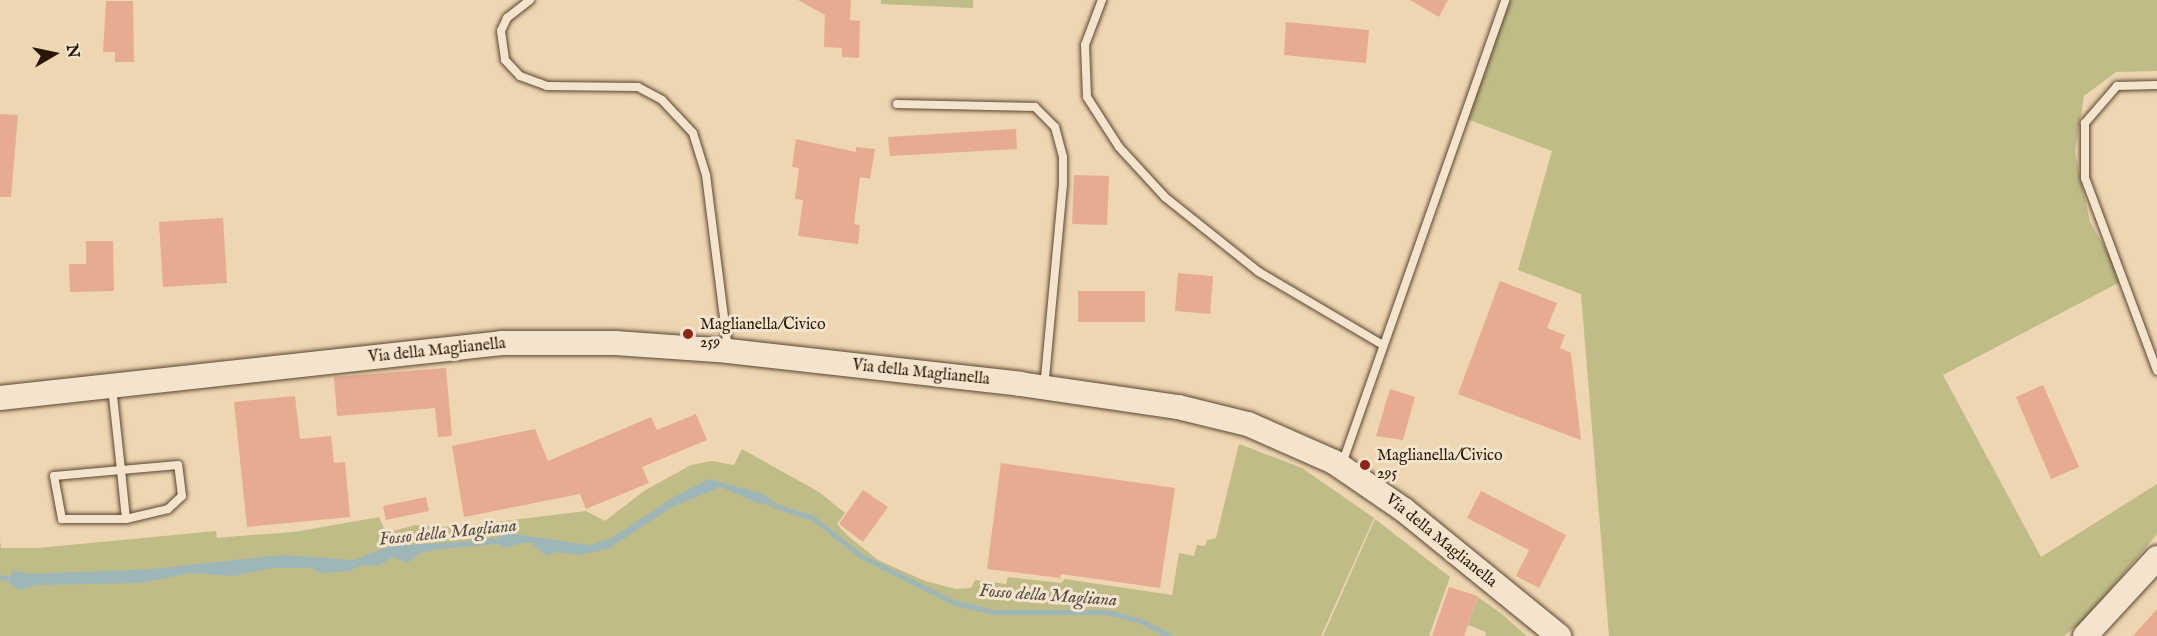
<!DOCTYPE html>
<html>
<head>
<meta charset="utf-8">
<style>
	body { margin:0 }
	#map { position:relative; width:2157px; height:636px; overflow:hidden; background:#eed6b2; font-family:"IM FELL English",serif }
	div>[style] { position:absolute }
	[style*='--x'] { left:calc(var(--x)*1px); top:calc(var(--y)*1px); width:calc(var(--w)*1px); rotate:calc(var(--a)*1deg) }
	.green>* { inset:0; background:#c0bc87 }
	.water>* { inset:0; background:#9fb6b8 }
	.stream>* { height:5px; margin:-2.5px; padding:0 2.5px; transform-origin:2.5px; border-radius:2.5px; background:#9fb6b8 }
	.building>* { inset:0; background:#e6ab90 }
	.roads { filter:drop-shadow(0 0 2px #5a4630) drop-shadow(0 0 2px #5a4630) }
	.lane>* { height:8px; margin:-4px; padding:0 4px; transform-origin:4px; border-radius:4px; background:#f4e4cd }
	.secondary>* { height:24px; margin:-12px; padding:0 12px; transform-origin:12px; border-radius:12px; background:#f4e4cd }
	.dots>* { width:16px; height:16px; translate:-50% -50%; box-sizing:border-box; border:3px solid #f4e4cd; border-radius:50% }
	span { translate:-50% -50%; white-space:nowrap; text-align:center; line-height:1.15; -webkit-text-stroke:6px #f4e4cd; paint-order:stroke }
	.poi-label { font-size:16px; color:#291604 }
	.left { translate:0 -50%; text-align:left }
	.street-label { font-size:16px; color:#291604 }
	.water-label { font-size:18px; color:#524e43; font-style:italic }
	.north { position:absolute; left:24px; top:24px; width:60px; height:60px; -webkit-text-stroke:4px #f4e4cd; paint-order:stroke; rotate:81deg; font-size:16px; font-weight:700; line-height:24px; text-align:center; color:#291604 }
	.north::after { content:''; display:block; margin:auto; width:21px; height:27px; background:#291604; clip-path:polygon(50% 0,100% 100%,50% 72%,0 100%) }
</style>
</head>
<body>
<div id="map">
	<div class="green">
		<i style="clip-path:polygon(881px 0,973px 0,973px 8px,881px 4px)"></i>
		<i style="clip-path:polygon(1505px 0,2157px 0,2157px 71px,2116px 72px,2084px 96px,2075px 152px,2090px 222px,2124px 280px,1943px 375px,2041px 557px,2157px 484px,2157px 534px,2088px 616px,2064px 636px,1609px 636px,1581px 294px,1518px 270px,1552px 151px,1464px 118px)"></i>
		<i style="clip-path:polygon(1239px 444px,1302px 468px,1374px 518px,1321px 636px,0 636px,0 540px,1px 548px,38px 548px,216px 531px,217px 538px,227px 537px,294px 532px,379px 517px,386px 533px,415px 525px,455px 527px,586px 511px,605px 521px,644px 491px,691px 465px,712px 461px,734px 465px,742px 449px,819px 492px,845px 513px,837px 524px,848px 536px,878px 560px,925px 581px,956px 589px,971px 588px,975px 580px,1006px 584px,1008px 577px,1061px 583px,1065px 579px,1172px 595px,1179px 553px,1194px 556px,1197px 545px,1205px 546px,1207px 540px,1216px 538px)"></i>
		<i style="clip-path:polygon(1375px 519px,1450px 577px,1429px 636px,1323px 636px)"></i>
		<i style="clip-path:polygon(1478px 597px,1503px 615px,1527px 636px,1485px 636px,1486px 632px,1468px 625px)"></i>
	</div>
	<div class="water">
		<i style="clip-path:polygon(709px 479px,764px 494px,780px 508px,755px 502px,721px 487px,672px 507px,608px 549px,579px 555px,556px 552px,547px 556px,531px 543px,523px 543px,503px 548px,499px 544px,440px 549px,421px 553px,407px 563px,393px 557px,380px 565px,360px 566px,349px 571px,321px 573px,312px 568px,273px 568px,233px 576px,190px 573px,142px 583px,39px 585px,19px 590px,9px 583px,12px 570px,31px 574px,153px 569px,282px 555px,354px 560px,390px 546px,473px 541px,500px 537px,502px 532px,589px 545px,612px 538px,674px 497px)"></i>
	</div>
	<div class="stream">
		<i style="--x:773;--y:505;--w:42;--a:18"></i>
		<i style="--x:813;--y:518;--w:61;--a:38.4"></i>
		<i style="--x:861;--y:556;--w:105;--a:26.6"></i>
		<i style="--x:955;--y:603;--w:39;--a:13"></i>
		<i style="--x:993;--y:612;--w:113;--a:0"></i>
		<i style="--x:1106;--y:612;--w:34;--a:14"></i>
		<i style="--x:1139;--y:620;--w:35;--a:27"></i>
		<i style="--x:0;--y:577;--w:13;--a:9"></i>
	</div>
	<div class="building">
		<i style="clip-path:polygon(798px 0,851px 0,850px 20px,860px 21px,859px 58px,842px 57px,842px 48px,824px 47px,825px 15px)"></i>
		<i style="clip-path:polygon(1410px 0,1448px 0,1439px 17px)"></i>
		<i style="clip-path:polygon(106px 1px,133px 1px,134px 62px,115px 62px,115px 52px,103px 52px)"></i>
		<i style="clip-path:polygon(1286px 22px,1369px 30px,1366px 63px,1284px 55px)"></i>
		<i style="clip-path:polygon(0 114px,18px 115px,11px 197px,0 197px)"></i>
		<i style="clip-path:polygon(1016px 129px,1017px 149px,890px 156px,888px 137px)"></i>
		<i style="clip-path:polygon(796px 139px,856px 152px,856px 147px,875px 149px,870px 179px,860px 177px,854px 224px,860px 225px,858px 244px,798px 236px,803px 200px,795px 199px,799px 168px,792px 167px)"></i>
		<i style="clip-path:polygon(1074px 175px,1109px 176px,1107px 225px,1072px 224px)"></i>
		<i style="clip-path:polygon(223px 218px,227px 283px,163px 287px,159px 222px)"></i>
		<i style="clip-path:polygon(86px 241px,113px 241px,114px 291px,70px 292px,69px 264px,86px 264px)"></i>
		<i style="clip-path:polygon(1178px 273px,1213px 276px,1210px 314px,1175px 311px)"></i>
		<i style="clip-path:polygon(1500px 281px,1557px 303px,1547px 328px,1565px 335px,1560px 348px,1571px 353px,1581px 440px,1458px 394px)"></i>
		<i style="clip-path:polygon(1078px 291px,1145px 291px,1145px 322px,1078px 322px)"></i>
		<i style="clip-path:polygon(446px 368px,452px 436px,438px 437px,435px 408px,337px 416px,334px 377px)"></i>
		<i style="clip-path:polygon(2043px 385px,2079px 467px,2051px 479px,2016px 397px)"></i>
		<i style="clip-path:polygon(1390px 389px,1415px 397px,1403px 440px,1376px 436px)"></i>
		<i style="clip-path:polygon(295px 396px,300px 439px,331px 436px,334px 463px,345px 462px,350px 517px,247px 527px,234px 402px)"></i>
		<i style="clip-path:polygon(696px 414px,707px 440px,642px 467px,649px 483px,586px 509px,580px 494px,464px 517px,452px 446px,535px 429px,548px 461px,651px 417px,657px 430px)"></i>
		<i style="clip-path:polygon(1001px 463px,1175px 488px,1160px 588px,1061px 574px,1060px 578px,987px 569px)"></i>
		<i style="clip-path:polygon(863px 490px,888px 507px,863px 542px,839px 524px)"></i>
		<i style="clip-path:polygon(1481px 491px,1566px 535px,1539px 588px,1516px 576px,1529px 550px,1467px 518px)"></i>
		<i style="clip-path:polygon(426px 497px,429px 511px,386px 520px,383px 506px)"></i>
		<i style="clip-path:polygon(1449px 587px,1478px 596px,1464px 636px,1432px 636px)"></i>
		<i style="clip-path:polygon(2157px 609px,2157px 636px,2133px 636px)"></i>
	</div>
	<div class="roads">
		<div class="lane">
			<i style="--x:530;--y:0;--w:29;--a:142"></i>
			<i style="--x:507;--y:18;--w:14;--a:115"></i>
			<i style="--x:501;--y:31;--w:29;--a:82"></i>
			<i style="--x:505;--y:60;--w:22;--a:47"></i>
			<i style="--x:520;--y:76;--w:29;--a:20"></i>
			<i style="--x:547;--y:86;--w:91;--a:0.6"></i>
			<i style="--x:638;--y:87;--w:27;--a:28"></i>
			<i style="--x:662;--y:100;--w:45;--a:46.8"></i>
			<i style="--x:693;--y:133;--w:44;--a:72.8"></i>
			<i style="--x:706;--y:175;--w:175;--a:82.8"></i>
			<i style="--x:1102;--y:0;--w:48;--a:110.7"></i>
			<i style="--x:1085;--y:45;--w:52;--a:87.8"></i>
			<i style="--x:1087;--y:97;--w:59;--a:57.4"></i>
			<i style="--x:1119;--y:147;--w:68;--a:47.4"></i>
			<i style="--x:1165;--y:197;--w:120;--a:38.6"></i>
			<i style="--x:1259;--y:272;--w:144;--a:30.5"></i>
			<i style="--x:2157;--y:85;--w:40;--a:178.6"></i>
			<i style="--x:2117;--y:86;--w:49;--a:130.9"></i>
			<i style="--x:2085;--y:123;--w:55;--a:90"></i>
			<i style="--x:2085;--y:178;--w:206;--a:69.5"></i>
			<i style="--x:897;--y:104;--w:138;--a:1.2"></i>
			<i style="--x:1035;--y:107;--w:28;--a:45"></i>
			<i style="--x:1055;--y:127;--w:31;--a:75"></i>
			<i style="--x:1063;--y:157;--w:27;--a:90"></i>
			<i style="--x:1063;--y:184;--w:204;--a:95.3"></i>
			<i style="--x:112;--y:387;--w:83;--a:83.8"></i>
			<i style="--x:121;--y:470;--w:49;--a:84.2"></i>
			<i style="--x:126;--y:519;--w:43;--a:-13.4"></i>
			<i style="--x:168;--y:509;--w:19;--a:-43"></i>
			<i style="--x:182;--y:496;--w:31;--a:-97"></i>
			<i style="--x:178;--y:465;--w:57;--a:175"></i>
			<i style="--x:121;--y:470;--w:67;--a:174.9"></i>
			<i style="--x:54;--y:476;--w:44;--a:79.5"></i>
			<i style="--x:62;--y:519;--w:64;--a:0"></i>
			<i style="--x:1342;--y:464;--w:492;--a:-70.6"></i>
		</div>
		<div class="secondary">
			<i style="--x:0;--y:398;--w:505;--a:-6.25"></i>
			<i style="--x:502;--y:343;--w:113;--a:0"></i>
			<i style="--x:615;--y:343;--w:113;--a:4"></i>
			<i style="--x:728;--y:351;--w:294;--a:6.4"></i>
			<i style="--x:1020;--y:384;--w:160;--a:8.3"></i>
			<i style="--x:1178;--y:407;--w:72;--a:13.7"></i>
			<i style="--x:1248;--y:424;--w:94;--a:23.8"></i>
			<i style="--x:1334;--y:462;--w:85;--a:34.4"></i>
			<i style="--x:1404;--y:510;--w:200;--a:39.1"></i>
			<i style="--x:2085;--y:636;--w:106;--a:-47.3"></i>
		</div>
	</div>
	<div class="dots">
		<i style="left:688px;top:334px;background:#8f2418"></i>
		<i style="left:1365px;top:465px;background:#8f2418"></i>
	</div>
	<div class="poi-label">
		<span class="left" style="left:700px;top:334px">Maglianella/Civico<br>259</span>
		<span class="left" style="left:1377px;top:465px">Maglianella/Civico<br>295</span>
	</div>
	<div class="street-label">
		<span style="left:437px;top:351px;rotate:-6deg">Via della Maglianella</span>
		<span style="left:921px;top:373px;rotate:6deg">Via della Maglianella</span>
		<span style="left:1441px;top:541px;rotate:39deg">Via della Maglianella</span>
	</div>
	<div class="water-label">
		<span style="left:448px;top:534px;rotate:-6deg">Fosso della Magliana</span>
		<span style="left:1048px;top:597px;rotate:4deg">Fosso della Magliana</span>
	</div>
	<div class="north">N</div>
</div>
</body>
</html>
